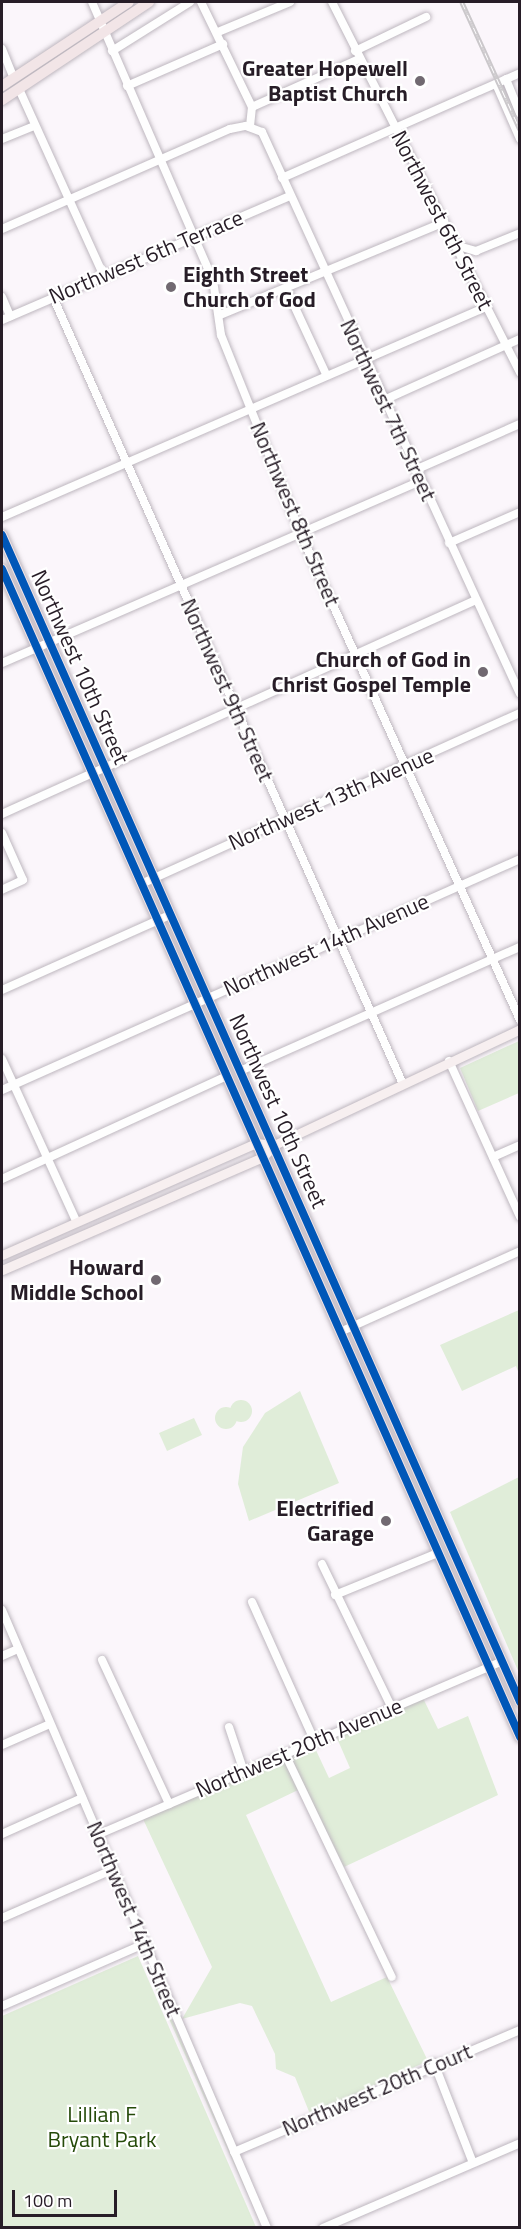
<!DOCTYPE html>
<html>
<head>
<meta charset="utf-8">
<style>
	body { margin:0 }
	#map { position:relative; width:521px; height:2229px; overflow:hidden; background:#fbf6fb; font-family:"Titillium Web",sans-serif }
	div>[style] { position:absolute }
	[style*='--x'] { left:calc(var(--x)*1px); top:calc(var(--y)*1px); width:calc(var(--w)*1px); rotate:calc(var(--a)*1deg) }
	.green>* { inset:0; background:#e0edd9 }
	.round { border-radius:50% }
	.roads { filter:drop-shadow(0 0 2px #beb7bf) drop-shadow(0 0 2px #beb7bf) }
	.minor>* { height:8px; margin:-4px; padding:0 4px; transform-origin:4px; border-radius:4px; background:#fefefe }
	.major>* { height:9px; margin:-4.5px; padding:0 4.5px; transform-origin:4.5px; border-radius:4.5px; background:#f7eff0 }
	.highway>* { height:10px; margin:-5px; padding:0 5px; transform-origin:5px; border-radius:5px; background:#f2e5e7 }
	.rail>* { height:4.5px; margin-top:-2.25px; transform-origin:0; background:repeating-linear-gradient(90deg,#fff 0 7px,#cbc8cb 0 14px); box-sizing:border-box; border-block:2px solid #cbc8cb }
	.cycleway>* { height:8px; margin:-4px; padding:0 4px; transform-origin:4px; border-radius:4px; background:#0057b8 }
	.dots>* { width:16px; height:16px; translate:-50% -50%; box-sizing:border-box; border:3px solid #fff; border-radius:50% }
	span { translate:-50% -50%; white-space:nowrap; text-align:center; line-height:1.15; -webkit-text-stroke:4.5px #fff; paint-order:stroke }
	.poi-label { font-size:22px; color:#271d27; font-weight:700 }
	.right { translate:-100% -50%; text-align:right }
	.left { translate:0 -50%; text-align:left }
	.street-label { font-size:22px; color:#271d27 }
	.park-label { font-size:22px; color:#254a09 }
	.frame { position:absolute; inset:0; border:3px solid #271d27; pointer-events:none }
	.scale { position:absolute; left:12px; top:2190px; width:105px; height:27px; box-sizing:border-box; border:3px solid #271d27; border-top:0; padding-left:8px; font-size:18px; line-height:21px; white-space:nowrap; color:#271d27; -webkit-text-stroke:4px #fff; paint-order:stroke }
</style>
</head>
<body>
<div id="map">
	<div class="green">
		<i style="clip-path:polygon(519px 1041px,519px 1093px,478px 1111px,460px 1068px)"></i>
		<i style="clip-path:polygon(519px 1310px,519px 1374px,516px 1366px,462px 1391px,440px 1345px)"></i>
		<i style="clip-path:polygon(300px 1391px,339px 1483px,249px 1521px,238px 1484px,243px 1447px,265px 1413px)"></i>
		<i class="round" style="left:230px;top:1400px;width:22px;height:22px"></i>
		<i class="round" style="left:215px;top:1407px;width:22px;height:22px"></i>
		<i style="clip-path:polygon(194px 1418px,202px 1435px,167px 1451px,159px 1433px)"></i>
		<i style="clip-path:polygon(519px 1477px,519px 1673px,450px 1512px)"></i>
		<i style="clip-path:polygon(423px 1698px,438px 1729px,468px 1716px,498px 1795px,344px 1867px,290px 1756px,314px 1746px,329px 1778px,350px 1768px,336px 1736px)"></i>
		<i style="clip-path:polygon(283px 1759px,298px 1790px,246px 1815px,331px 2002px,387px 1977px,428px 2061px,310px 2114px,295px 2077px,276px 2069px,275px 2054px,252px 2006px,240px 2003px,182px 2019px,212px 1967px,143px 1819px)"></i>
		<i style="clip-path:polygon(138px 1956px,256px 2227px,2px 2227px,2px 2016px)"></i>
		<i style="clip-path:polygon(156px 1982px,262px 2227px,153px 1983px)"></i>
	</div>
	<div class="roads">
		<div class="minor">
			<i style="--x:92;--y:2;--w:303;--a:66.5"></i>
			<i style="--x:213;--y:280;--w:56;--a:81.7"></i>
			<i style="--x:221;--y:335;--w:214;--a:68.1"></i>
			<i style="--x:301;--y:534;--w:533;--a:65.74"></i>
			<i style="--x:201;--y:2;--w:117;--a:64.1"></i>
			<i style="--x:252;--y:107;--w:20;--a:96"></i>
			<i style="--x:332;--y:2;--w:416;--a:63.1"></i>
			<i style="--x:218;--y:32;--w:78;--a:-22.6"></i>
			<i style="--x:2;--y:49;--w:31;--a:68"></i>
			<i style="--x:112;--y:51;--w:92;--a:-32.1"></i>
			<i style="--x:355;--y:51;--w:79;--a:-25.6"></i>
			<i style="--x:506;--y:79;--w:37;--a:68"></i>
			<i style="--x:496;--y:84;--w:60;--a:66.4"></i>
			<i style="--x:127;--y:86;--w:105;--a:-23.6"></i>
			<i style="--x:19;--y:89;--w:203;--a:65.6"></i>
			<i style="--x:252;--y:107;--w:117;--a:-24.2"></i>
			<i style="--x:2;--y:139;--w:35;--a:-22"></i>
			<i style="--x:282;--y:178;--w:260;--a:-23.8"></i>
			<i style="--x:2;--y:229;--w:249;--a:-23.7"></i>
			<i style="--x:230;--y:129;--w:16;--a:-11"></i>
			<i style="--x:246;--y:126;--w:17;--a:21"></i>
			<i style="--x:262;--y:132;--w:618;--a:65.34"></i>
			<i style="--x:455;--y:245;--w:22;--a:16"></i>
			<i style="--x:476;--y:251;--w:48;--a:-22.2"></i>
			<i style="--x:286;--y:288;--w:95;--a:65.1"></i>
			<i style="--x:2;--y:297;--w:21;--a:67"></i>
			<i style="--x:53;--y:297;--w:859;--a:66.03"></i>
			<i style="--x:220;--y:315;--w:243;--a:-22.5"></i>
			<i style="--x:2;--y:320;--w:314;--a:-23.3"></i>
			<i style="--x:384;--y:400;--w:149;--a:-24.2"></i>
			<i style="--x:415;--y:470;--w:115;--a:-23.7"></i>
			<i style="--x:2;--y:517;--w:528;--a:-23.46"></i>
			<i style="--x:449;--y:543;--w:77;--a:-23.6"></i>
			<i style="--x:2;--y:663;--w:456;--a:-23.5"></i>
			<i style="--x:2;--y:814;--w:520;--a:-24.3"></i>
			<i style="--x:2;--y:833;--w:51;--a:65.9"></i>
			<i style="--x:23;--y:880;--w:23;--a:155"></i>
			<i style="--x:141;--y:884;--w:416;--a:-24.3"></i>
			<i style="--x:2;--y:990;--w:184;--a:-24.1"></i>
			<i style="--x:2;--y:1059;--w:178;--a:65.4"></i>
			<i style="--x:449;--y:1061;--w:171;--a:65.5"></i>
			<i style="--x:240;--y:1071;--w:306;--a:-23.9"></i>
			<i style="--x:2;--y:1090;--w:567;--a:-24.03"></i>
			<i style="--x:493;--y:1157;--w:30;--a:-24"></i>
			<i style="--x:2;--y:1179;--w:247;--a:-24.6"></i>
			<i style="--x:340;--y:1332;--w:197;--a:-24.2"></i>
			<i style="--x:322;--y:1564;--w:160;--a:64.1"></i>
			<i style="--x:335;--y:1595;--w:111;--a:-22.2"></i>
			<i style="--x:252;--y:1602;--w:154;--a:65.8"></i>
			<i style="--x:2;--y:1610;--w:672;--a:66.79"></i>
			<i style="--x:2;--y:1656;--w:17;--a:-24"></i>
			<i style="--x:102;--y:1660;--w:159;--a:65"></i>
			<i style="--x:229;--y:1727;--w:47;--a:71.6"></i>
			<i style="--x:2;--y:1745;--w:52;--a:-23.6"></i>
			<i style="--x:285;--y:1754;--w:247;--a:64.4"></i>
			<i style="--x:2;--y:1834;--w:88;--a:-24.2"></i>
			<i style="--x:97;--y:1835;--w:441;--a:-23.2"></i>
			<i style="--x:2;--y:1918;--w:120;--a:-23.6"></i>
			<i style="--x:2;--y:2006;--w:155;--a:-23.6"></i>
			<i style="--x:434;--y:2063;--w:107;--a:68.7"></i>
			<i style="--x:234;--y:2152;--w:311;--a:-23.1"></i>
			<i style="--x:323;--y:2228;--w:215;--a:-23.3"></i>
		</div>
		<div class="major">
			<i style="--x:2;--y:1255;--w:278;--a:-23.8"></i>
			<i style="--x:256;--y:1143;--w:18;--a:6"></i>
			<i style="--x:2;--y:1270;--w:284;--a:-23.4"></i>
			<i style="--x:263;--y:1157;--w:16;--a:-47"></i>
			<i style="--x:274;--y:1145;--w:272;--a:-25.2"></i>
		</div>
		<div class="highway">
			<i style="--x:2;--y:86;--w:152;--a:-33.5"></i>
			<i style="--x:2;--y:100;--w:177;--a:-33.7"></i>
			<i style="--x:2;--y:535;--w:1277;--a:66.06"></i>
			<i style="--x:2;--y:569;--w:1278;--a:66.08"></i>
		</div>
	</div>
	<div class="rail">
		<i style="--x:462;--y:2;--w:140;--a:65.5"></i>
	</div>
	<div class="cycleway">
		<i style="--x:2;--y:535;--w:1277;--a:66.06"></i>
		<i style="--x:2;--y:569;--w:1278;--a:66.08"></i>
	</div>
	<div class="dots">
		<i style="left:420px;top:81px;background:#716971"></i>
		<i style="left:171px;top:287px;background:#716971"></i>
		<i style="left:483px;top:672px;background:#716971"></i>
		<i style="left:156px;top:1280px;background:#716971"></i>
		<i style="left:386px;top:1521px;background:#716971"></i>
	</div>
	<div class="poi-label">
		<span class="right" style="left:408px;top:81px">Greater Hopewell<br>Baptist Church</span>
		<span class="left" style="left:183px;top:287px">Eighth Street<br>Church of God</span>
		<span class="right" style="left:471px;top:672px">Church of God in<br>Christ Gospel Temple</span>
		<span class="right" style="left:144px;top:1280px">Howard<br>Middle School</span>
		<span class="right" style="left:374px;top:1521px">Electrified<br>Garage</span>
	</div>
	<div class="street-label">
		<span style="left:442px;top:220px;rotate:63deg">Northwest 6th Street</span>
		<span style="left:146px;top:257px;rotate:-23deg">Northwest 6th Terrace</span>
		<span style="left:388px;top:410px;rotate:65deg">Northwest 7th Street</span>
		<span style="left:295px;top:514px;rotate:67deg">Northwest 8th Street</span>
		<span style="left:80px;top:667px;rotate:66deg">Northwest 10th Street</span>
		<span style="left:227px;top:690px;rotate:66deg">Northwest 9th Street</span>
		<span style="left:331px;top:799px;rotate:-24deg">Northwest 13th Avenue</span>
		<span style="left:326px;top:945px;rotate:-24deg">Northwest 14th Avenue</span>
		<span style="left:278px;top:1111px;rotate:66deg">Northwest 10th Street</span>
		<span style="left:299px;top:1748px;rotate:-23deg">Northwest 20th Avenue</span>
		<span style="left:134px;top:1919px;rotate:67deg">Northwest 14th Street</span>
		<span style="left:377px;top:2090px;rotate:-23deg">Northwest 20th Court</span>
	</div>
	<div class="park-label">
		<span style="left:102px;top:2127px">Lillian F<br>Bryant Park</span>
	</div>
	<div class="frame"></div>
	<div class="scale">100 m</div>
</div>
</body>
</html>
